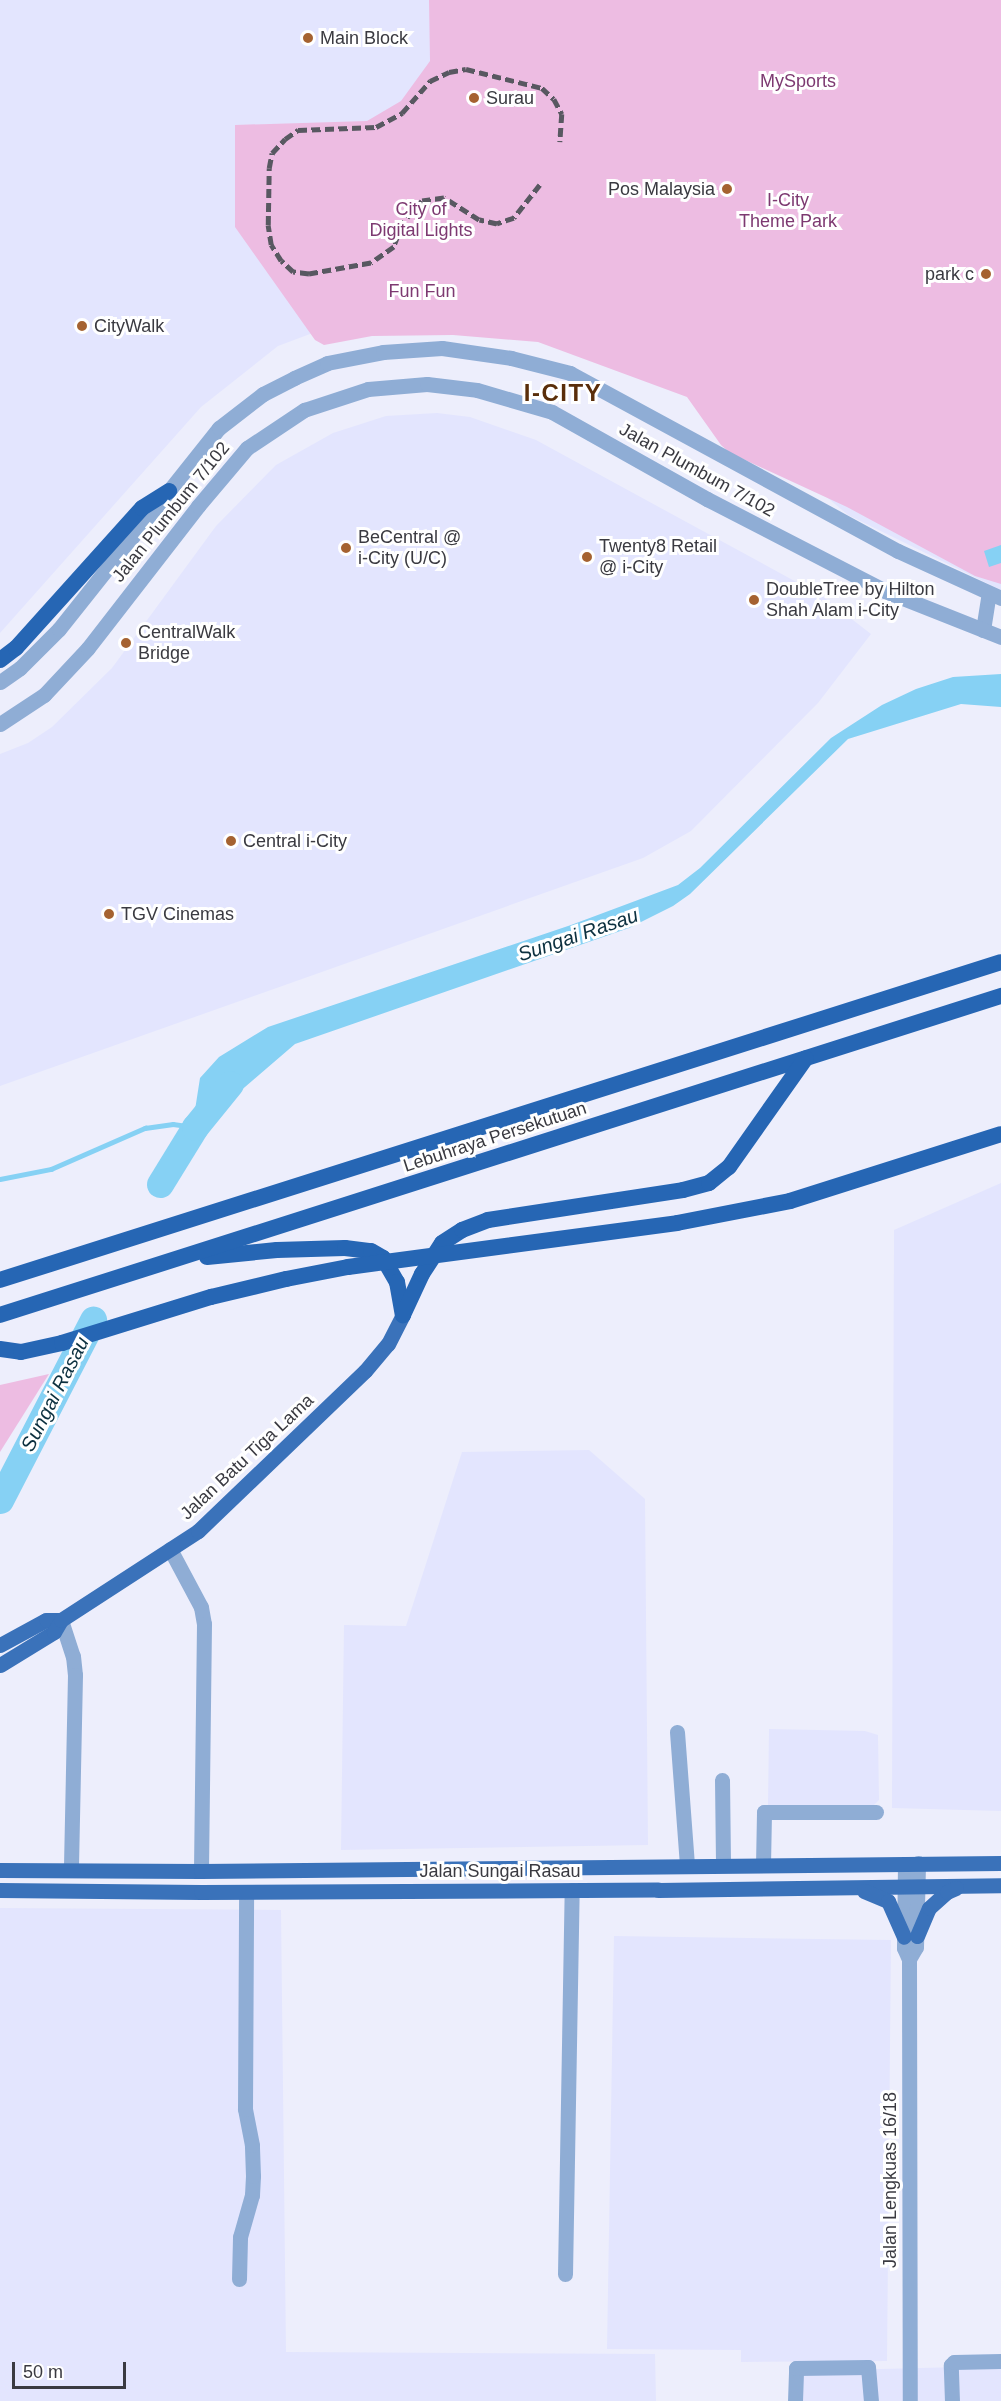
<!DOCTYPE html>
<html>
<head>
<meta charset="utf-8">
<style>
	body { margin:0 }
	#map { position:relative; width:1001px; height:2401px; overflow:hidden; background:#edeefc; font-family:Helvetica,sans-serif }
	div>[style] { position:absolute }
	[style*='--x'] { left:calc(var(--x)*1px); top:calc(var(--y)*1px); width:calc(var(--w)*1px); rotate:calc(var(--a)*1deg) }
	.built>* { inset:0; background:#e3e5fe }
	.green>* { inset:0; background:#edbce2 }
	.water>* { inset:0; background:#86d1f4 }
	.stream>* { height:4.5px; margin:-2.25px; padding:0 2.25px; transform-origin:2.25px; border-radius:2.25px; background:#86d1f4 }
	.river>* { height:27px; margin:-13.5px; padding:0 13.5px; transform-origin:13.5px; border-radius:13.5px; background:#86d1f4 }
	.minor>* { height:15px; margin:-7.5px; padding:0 7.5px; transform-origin:7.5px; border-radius:7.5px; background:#8fadd5 }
	.primary>* { height:15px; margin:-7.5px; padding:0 7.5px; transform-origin:7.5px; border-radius:7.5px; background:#3a72ba }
	.trunk>* { height:16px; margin:-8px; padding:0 8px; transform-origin:8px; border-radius:8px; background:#2666b4 }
	.rail>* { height:4.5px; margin-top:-2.25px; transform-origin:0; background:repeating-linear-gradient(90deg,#585861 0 9px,transparent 0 13.5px) }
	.trunk-bridge>* { height:16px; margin:-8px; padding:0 8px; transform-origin:8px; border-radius:8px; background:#2666b4 }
	.dots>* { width:16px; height:16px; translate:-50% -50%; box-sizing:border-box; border:3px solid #fff; border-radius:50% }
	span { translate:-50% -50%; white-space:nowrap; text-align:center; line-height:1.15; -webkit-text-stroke:6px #fff; paint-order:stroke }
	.poi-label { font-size:18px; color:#3a3a41 }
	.left { translate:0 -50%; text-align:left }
	.right { translate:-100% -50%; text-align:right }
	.park-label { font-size:18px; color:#7d3971 }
	.street-label { font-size:18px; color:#3a3a41 }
	.water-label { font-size:20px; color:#0c303f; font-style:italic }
	.district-label { font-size:24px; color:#5a2e0a; font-weight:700; letter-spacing:1.5px }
	.scale { position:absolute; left:12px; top:2362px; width:114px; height:27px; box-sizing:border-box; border:3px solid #3a3a41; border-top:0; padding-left:8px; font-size:18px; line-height:21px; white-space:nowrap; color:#3a3a41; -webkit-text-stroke:4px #fff; paint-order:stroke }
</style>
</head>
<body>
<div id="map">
	<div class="built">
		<i style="clip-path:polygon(0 0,1001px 0,1001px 590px,848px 515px,741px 425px,711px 389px,553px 328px,334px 325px,278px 346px,201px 407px,0 633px)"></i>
		<i style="clip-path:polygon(437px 413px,470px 417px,536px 440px,822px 596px,871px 634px,818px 703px,691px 831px,643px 858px,0 1086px,0 754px,28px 743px,52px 727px,112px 668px,216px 526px,276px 465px,333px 433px,386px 416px)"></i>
		<i style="clip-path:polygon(1001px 1183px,1001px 1811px,892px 1808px,894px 1230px)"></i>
		<i style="clip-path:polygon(589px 1450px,645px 1499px,648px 1845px,341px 1850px,344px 1625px,406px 1626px,462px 1452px)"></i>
		<i style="clip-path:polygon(769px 1729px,865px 1731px,878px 1735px,879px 1800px,874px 1805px,768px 1805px)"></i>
		<i style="clip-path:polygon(0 1908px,281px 1910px,286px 2352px,655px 2354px,656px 2401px,0 2401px)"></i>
		<i style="clip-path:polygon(614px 1936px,891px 1940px,887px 2361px,741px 2362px,741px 2350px,607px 2349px)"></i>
		<i style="clip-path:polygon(1001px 2366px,1001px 2401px,801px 2401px,801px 2371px)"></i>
	</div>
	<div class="green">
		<i style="clip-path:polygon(429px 0,1001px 0,1001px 584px,975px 576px,847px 507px,730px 453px,721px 445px,687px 397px,538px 342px,453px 335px,372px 336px,324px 345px,315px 340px,235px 227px,235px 125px,367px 121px,401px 101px,430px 61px)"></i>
		<i style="clip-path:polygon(49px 1374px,0 1452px,0 1385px)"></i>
	</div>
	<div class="water">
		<i style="clip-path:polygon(1001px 545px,1001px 563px,989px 567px,984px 551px)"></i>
		<i style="clip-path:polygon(1001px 674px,1001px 707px,961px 704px,848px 739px,690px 894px,673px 906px,629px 928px,295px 1044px,216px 1112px,195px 1110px,200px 1078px,219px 1057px,268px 1027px,571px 925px,678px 885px,700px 868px,831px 738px,882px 705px,916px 689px,953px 677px)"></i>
	</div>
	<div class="stream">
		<i style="--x:0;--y:1179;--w:52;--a:-11.1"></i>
		<i style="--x:51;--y:1169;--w:103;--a:-23.6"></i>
		<i style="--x:145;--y:1128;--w:28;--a:-8"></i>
		<i style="--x:173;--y:1124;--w:22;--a:8"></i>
	</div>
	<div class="river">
		<i style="--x:160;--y:1184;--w:67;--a:-58.4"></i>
		<i style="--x:195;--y:1127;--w:55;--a:-50.9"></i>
		<i style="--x:0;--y:1500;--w:203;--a:-62.7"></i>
	</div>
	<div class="minor">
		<i style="--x:983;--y:630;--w:37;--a:-81"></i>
		<i style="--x:0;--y:682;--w:24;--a:-35"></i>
		<i style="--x:20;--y:668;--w:55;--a:-45"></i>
		<i style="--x:59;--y:629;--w:257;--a:-51.5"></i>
		<i style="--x:219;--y:428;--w:56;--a:-37.7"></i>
		<i style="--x:263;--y:394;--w:35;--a:-27"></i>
		<i style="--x:294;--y:378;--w:36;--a:-24"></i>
		<i style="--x:327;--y:363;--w:57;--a:-11.1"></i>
		<i style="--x:383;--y:352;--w:59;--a:-3.9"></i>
		<i style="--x:442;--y:348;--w:70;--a:8.2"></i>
		<i style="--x:511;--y:358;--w:61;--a:14.3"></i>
		<i style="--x:570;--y:373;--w:373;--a:28.5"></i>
		<i style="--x:898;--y:551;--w:113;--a:24.5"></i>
		<i style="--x:0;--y:724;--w:53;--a:-33.4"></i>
		<i style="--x:44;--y:695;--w:64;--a:-46.9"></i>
		<i style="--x:88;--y:648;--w:180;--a:-52.2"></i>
		<i style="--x:198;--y:506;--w:76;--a:-49.8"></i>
		<i style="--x:247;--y:448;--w:69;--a:-33.7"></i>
		<i style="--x:304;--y:410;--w:67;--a:-18.2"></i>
		<i style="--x:368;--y:389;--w:59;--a:-4.8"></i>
		<i style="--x:427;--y:384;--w:50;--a:6.8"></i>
		<i style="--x:477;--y:390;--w:78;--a:16.3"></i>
		<i style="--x:552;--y:412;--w:178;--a:29.3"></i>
		<i style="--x:707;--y:499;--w:200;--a:27.3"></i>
		<i style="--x:885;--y:591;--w:125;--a:21.6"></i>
		<i style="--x:170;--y:1549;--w:66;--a:61.9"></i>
		<i style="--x:201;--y:1607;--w:17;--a:80"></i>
		<i style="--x:204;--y:1624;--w:247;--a:90.7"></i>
		<i style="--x:61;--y:1620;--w:38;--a:72"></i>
		<i style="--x:73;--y:1656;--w:19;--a:84"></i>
		<i style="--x:75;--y:1675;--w:195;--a:91.2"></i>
		<i style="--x:677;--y:1732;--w:134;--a:85.7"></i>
		<i style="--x:722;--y:1780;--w:85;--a:89.3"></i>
		<i style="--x:905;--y:1864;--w:84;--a:90.7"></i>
		<i style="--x:904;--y:1948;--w:12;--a:66"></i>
		<i style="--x:909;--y:1959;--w:442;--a:89.9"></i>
		<i style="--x:763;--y:1865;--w:53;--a:-88.9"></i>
		<i style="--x:764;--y:1812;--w:112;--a:0"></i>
		<i style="--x:909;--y:1959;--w:14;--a:-60"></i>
		<i style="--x:916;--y:1947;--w:84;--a:-88.6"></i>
		<i style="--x:565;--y:2274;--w:384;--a:-89"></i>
		<i style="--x:239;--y:2279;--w:42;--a:-88.6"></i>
		<i style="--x:240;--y:2237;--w:44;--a:-74.1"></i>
		<i style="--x:252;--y:2195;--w:19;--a:-87"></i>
		<i style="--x:253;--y:2176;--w:31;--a:-92"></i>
		<i style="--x:252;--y:2145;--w:37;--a:-101"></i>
		<i style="--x:245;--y:2109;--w:217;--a:-89.7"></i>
		<i style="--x:795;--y:2401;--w:33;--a:-88"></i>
		<i style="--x:796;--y:2368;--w:72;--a:-0.8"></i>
		<i style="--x:868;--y:2367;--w:34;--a:85"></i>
		<i style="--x:952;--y:2401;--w:36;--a:-92"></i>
		<i style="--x:951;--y:2365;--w:4;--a:-45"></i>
		<i style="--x:954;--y:2362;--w:47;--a:-1.2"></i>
	</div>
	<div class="primary">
		<i style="--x:0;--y:1645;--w:52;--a:-28.5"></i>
		<i style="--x:46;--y:1620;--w:15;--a:0"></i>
		<i style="--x:0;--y:1665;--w:63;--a:-31.4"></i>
		<i style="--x:54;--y:1632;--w:14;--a:-60"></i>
		<i style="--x:61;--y:1620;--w:163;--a:-33"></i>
		<i style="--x:198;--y:1531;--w:231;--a:-43.8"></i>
		<i style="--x:365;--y:1371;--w:35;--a:-50"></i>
		<i style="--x:388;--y:1344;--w:33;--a:-63"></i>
		<i style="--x:0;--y:1870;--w:201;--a:0.3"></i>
		<i style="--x:201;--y:1871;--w:800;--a:-0.57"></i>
		<i style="--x:0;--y:1890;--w:201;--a:0.6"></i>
		<i style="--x:201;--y:1892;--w:457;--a:-0.3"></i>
		<i style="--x:658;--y:1890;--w:343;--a:-0.8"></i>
		<i style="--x:864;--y:1891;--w:26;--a:23"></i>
		<i style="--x:888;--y:1901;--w:39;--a:66"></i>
		<i style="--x:917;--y:1936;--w:30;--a:-67"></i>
		<i style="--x:929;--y:1908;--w:24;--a:-42"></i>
		<i style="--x:947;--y:1892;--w:10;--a:-24"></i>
	</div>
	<div class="trunk">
		<i style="--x:0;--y:660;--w:20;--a:-37"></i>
		<i style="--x:16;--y:648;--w:188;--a:-48"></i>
		<i style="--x:142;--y:508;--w:32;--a:-32"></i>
		<i style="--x:677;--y:1223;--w:115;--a:-11"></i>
		<i style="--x:790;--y:1201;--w:221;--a:-17.6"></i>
		<i style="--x:207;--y:1257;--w:70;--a:-5.7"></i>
		<i style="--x:277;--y:1250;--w:68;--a:-1.7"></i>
		<i style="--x:345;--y:1248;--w:26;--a:7"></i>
		<i style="--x:371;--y:1251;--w:14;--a:30"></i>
		<i style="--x:383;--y:1258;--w:28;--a:60"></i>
		<i style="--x:397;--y:1282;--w:34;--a:80"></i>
		<i style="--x:0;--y:1280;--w:1050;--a:-17.62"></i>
		<i style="--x:0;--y:1315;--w:1051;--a:-17.68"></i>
		<i style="--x:403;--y:1315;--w:45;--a:-65.1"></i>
		<i style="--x:422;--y:1274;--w:37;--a:-57"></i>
		<i style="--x:442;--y:1243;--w:24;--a:-33"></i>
		<i style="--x:462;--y:1230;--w:28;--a:-21"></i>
		<i style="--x:488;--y:1220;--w:197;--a:-8.7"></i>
		<i style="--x:683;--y:1190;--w:27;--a:-15"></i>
		<i style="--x:709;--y:1183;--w:26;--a:-39"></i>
		<i style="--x:729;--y:1167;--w:133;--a:-54.8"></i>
		<i style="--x:0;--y:1349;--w:21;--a:8"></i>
		<i style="--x:21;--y:1352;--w:42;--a:-12.4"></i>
		<i style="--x:62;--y:1343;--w:156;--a:-17.2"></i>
		<i style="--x:211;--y:1297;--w:77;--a:-13.5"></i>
	</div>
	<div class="rail">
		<i style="--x:540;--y:185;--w:42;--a:128.2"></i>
		<i style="--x:514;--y:218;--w:18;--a:161"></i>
		<i style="--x:497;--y:224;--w:18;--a:-167"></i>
		<i style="--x:479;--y:220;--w:41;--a:-147.8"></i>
		<i style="--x:444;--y:198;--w:22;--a:172"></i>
		<i style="--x:422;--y:201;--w:29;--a:131"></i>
		<i style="--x:403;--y:223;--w:26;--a:111"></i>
		<i style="--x:394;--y:247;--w:28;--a:145"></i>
		<i style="--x:371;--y:263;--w:63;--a:169.9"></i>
		<i style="--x:309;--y:274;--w:16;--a:-173"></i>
		<i style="--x:293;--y:272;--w:16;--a:-137"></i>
		<i style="--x:281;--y:261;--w:19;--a:-122"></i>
		<i style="--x:271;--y:245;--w:20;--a:-99"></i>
		<i style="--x:268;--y:225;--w:57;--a:-89"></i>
		<i style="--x:269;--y:168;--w:15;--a:-79"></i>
		<i style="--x:272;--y:153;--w:19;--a:-47"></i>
		<i style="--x:285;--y:139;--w:16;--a:-35"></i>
		<i style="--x:298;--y:130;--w:78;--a:-2.2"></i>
		<i style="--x:376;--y:127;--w:30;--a:-28"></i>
		<i style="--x:402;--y:113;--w:43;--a:-48.8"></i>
		<i style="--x:430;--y:81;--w:21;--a:-25"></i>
		<i style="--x:449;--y:72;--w:17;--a:-10"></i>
		<i style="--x:466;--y:69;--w:78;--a:14"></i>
		<i style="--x:542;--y:88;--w:16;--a:43"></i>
		<i style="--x:554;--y:99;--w:17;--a:62"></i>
		<i style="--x:562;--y:114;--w:28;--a:94"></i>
	</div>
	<div class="trunk-bridge">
		<i style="--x:286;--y:1279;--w:63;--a:-11"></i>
		<i style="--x:348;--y:1267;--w:332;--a:-7.6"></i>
	</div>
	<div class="dots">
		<i style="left:308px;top:38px;background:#a56231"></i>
		<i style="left:474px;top:98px;background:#a56231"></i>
		<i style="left:727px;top:189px;background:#a56231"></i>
		<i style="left:986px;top:274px;background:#a56231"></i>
		<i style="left:82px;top:326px;background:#a56231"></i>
		<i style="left:346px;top:548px;background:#a56231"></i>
		<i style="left:587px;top:557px;background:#a56231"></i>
		<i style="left:754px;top:600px;background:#a56231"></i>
		<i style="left:126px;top:643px;background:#a56231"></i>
		<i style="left:231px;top:841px;background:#a56231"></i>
		<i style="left:109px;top:914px;background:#a56231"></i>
	</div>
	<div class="poi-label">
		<span class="left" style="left:320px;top:38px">Main Block</span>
		<span class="left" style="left:486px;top:98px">Surau</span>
		<span class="right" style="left:715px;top:189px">Pos Malaysia</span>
		<span class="right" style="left:974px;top:274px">park c</span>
		<span class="left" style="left:94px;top:326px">CityWalk</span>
		<span class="left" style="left:358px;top:548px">BeCentral @<br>i-City (U/C)</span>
		<span class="left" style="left:599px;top:557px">Twenty8 Retail<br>@ i-City</span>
		<span class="left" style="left:766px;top:600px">DoubleTree by Hilton<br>Shah Alam i-City</span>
		<span class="left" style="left:138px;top:643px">CentralWalk<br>Bridge</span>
		<span class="left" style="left:243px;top:841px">Central i-City</span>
		<span class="left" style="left:121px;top:914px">TGV Cinemas</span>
	</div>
	<div class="park-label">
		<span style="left:798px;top:81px">MySports</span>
		<span style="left:788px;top:211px">I-City<br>Theme Park</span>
		<span style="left:421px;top:220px">City of<br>Digital Lights</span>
		<span style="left:422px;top:291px">Fun Fun</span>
	</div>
	<div class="street-label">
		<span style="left:697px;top:470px;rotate:29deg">Jalan Plumbum 7/102</span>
		<span style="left:171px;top:512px;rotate:-51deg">Jalan Plumbum 7/102</span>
		<span style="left:495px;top:1137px;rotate:-18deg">Lebuhraya Persekutuan</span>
		<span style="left:247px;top:1457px;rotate:-43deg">Jalan Batu Tiga Lama</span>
		<span style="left:500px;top:1871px">Jalan Sungai Rasau</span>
		<span style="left:890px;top:2180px;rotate:-90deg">Jalan Lengkuas 16/18</span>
	</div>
	<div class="water-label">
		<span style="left:578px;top:935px;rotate:-19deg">Sungai Rasau</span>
		<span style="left:55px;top:1394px;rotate:-63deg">Sungai Rasau</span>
	</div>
	<div class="district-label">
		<span style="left:563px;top:393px">I-CITY</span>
	</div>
	<div class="scale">50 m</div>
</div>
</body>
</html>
